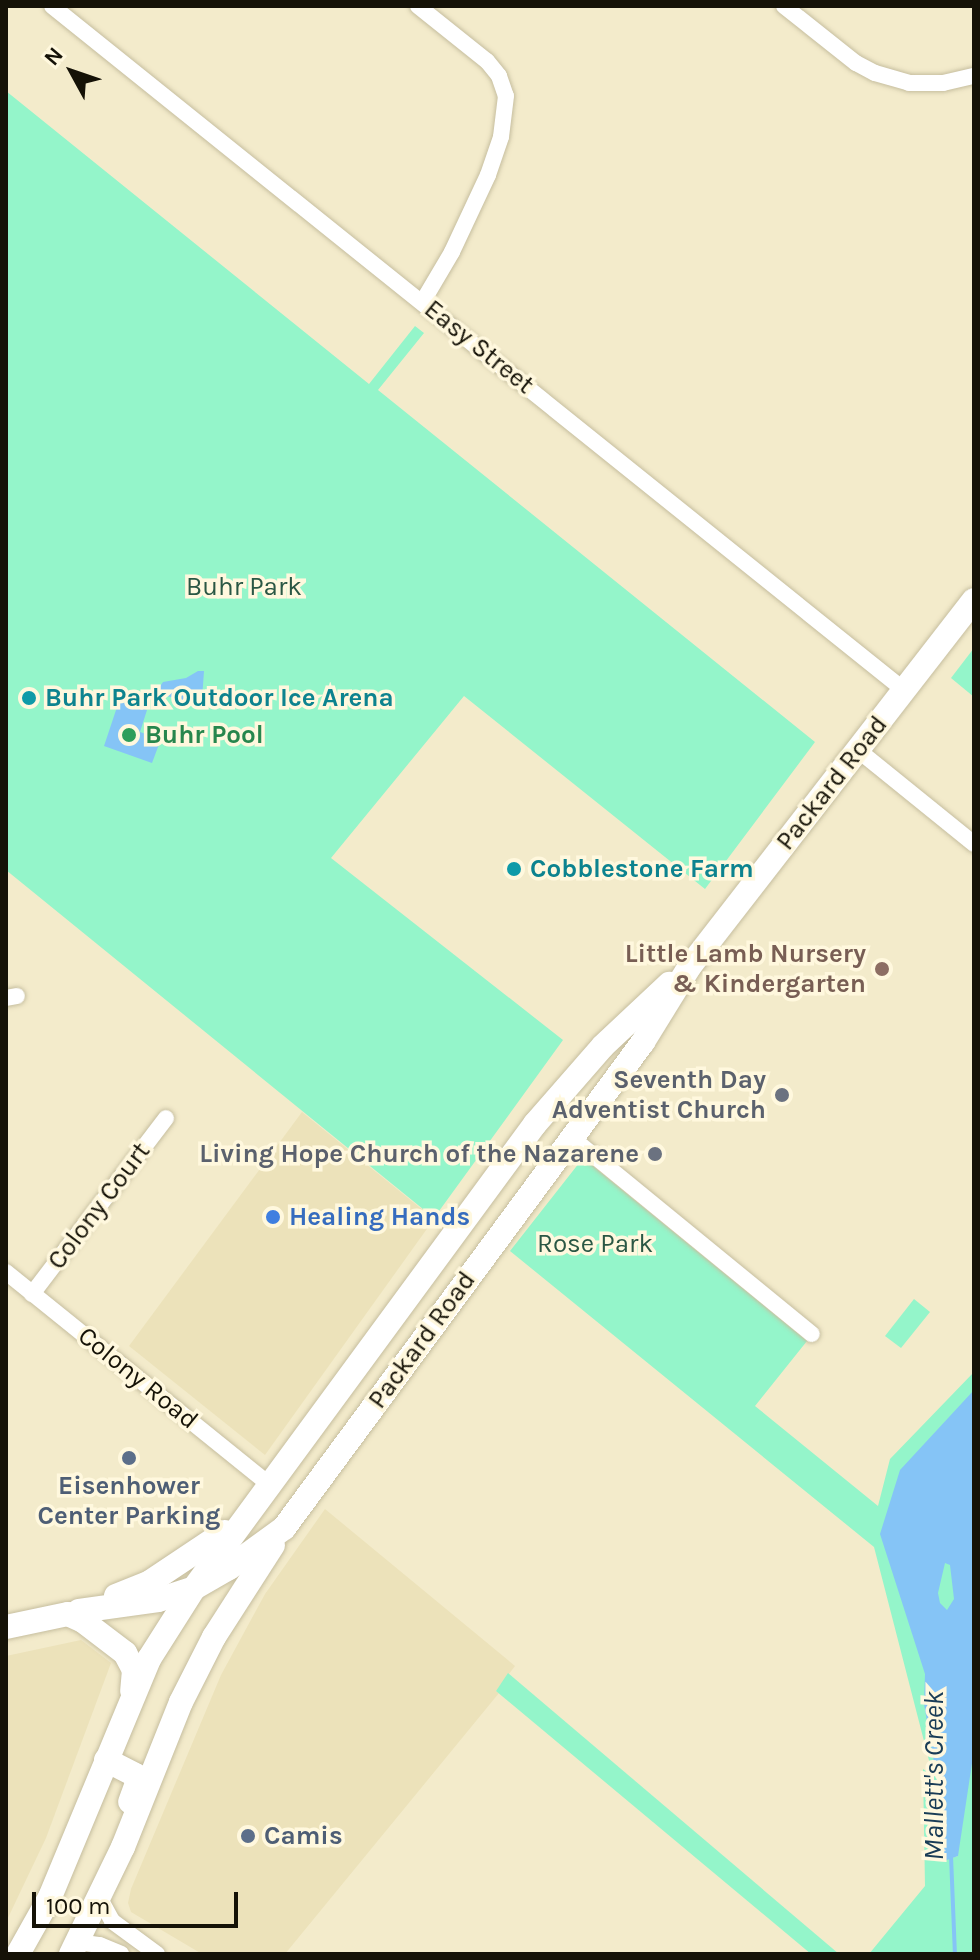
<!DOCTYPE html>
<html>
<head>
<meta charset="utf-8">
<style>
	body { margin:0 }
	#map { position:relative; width:980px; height:1960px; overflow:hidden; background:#f3ebcb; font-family:Karla,sans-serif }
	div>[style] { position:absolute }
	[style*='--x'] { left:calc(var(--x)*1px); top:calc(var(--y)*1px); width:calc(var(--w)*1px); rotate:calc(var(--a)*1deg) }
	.built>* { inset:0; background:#ece2ba }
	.green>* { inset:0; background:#94f5ca }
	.water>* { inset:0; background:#85c4f6 }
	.stream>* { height:4px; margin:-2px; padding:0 2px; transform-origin:2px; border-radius:2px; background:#85c4f6 }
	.roads { filter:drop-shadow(0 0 2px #c6be9f) drop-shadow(0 0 2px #c6be9f) }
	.minor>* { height:16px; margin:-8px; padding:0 8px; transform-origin:8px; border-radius:8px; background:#fff }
	.secondary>* { height:24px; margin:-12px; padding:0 12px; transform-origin:12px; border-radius:12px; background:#fff }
	.dots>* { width:22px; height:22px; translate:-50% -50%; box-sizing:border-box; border:4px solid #fff8de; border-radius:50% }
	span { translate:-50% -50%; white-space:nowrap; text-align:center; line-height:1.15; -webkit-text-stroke:7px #fff8de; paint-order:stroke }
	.street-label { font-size:26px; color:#151207 }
	.park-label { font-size:26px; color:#2a5744 }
	.culture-label { font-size:26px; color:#0d838f; font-weight:700 }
	.left { translate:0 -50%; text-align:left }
	.leisure-label { font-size:26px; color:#27864d; font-weight:700 }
	.education-label { font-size:26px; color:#785e54; font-weight:700 }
	.right { translate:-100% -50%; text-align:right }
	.worship-label { font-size:26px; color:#5b616d; font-weight:700 }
	.shop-label { font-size:26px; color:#366cbe; font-weight:700 }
	.service-label { font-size:26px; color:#4e5e75; font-weight:700 }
	.water-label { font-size:28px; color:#193c56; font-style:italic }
	.frame { position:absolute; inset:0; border:8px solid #151207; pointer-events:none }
	.north { position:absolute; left:32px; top:32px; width:80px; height:80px; -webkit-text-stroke:6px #fff8de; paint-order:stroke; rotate:310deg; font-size:22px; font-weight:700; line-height:32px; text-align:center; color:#151207 }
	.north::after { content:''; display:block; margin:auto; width:28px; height:36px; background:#151207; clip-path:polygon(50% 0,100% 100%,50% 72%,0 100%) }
	.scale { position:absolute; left:32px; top:1892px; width:206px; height:36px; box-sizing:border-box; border:4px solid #151207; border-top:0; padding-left:10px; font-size:24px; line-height:28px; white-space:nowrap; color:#151207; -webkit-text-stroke:6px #fff8de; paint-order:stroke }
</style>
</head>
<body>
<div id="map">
	<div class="built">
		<i style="clip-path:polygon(302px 1112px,434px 1219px,265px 1455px,129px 1346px)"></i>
		<i style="clip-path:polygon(325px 1509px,515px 1666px,496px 1691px,499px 1693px,285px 1954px,202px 1954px,131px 1912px,128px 1903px,131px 1889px,221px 1675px,265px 1594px)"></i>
		<i style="clip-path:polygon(81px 1640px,111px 1663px,46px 1838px,6px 1922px,6px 1656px)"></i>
	</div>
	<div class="green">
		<i style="clip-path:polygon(6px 91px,369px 384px,415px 326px,424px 333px,378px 390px,815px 742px,705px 889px,464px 696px,331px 858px,563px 1040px,434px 1218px,6px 870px)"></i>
		<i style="clip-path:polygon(974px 648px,974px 697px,951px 678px)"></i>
		<i style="clip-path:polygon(evenodd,583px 1158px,807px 1341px,755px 1406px,878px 1506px,890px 1459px,974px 1372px,974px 1954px,869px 1954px,925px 1886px,923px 1769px,933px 1776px,874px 1547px,510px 1251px,583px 1158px,937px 1782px,958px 1856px,945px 1860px,944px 1860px,937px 1782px)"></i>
		<i style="clip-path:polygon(914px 1299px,930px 1312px,901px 1348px,885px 1336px)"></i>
		<i style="clip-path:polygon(508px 1673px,839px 1954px,811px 1954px,496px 1691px)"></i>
	</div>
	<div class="water">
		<i style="clip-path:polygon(198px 671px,204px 671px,202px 699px,190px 704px,156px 692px,163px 682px,186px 678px)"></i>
		<i style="clip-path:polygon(119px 701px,147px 710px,140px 732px,161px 739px,152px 763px,104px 746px)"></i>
		<i style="clip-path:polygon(evenodd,974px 1390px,974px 1750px,958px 1856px,944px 1861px,937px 1780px,924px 1704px,925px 1674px,880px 1534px,900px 1470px,974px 1390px,945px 1563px,950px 1565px,954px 1599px,947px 1610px,940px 1603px,938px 1593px,945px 1563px)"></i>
	</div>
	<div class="stream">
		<i style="--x:951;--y:1856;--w:98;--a:87.7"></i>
	</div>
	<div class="roads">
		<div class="minor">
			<i style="--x:52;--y:6;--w:1093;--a:38.76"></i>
			<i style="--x:418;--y:6;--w:88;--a:38.6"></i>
			<i style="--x:487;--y:61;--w:19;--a:51"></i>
			<i style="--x:499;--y:76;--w:21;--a:71"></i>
			<i style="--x:506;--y:96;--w:41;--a:97"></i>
			<i style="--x:501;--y:137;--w:40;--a:108.9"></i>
			<i style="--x:488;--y:175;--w:85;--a:115.1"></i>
			<i style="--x:452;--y:252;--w:57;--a:120.6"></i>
			<i style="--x:784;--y:6;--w:92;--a:38.4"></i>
			<i style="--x:856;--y:63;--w:21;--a:28"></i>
			<i style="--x:875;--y:73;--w:35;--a:16"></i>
			<i style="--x:909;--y:83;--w:34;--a:0"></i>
			<i style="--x:943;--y:83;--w:32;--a:-13"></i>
			<i style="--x:858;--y:750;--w:149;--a:39"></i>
			<i style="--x:6;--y:998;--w:11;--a:-10"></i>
			<i style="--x:571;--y:1137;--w:311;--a:39.3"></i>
			<i style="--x:6;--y:1272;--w:339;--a:38.9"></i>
			<i style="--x:32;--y:1294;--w:221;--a:-52.7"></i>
			<i style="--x:100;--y:1899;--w:25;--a:61"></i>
			<i style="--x:112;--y:1921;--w:56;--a:36.3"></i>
			<i style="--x:78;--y:1942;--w:22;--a:8"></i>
			<i style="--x:100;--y:1945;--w:23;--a:23"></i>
		</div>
		<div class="secondary">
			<i style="--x:116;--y:1596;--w:37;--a:-22"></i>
			<i style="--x:150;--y:1582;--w:90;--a:-33.7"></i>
			<i style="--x:79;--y:1611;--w:80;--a:-7.9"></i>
			<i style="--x:158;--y:1600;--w:38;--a:-18"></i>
			<i style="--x:194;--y:1588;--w:40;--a:-29.7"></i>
			<i style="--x:229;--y:1568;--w:68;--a:-36"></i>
			<i style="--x:284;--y:1528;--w:604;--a:-53.55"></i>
			<i style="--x:643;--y:1042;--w:89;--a:-58.3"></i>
			<i style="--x:690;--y:966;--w:463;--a:-52.2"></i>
			<i style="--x:6;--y:1627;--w:63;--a:-11.8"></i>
			<i style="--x:68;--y:1614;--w:17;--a:25"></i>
			<i style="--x:83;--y:1621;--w:53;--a:37.3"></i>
			<i style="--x:125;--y:1653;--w:19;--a:62"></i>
			<i style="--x:134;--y:1670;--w:21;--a:95"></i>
			<i style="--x:106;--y:1760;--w:33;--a:27"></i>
			<i style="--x:135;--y:1775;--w:8;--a:76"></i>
			<i style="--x:137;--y:1783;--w:20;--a:110"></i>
			<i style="--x:18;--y:1954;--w:65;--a:-60.7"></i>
			<i style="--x:50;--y:1897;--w:258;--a:-67.4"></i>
			<i style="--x:149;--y:1659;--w:84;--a:-57.6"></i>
			<i style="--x:194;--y:1588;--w:576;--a:-53.69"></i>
			<i style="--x:535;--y:1124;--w:103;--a:-48.9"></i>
			<i style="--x:603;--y:1046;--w:91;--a:-43.2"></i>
			<i style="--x:71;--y:1954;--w:119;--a:-64.1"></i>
			<i style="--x:123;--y:1847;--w:156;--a:-68.2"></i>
			<i style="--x:181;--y:1702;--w:73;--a:-63.1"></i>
			<i style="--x:214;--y:1637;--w:109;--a:-57.3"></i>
		</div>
	</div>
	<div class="dots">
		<i style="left:29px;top:698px;background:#0f9aa8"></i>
		<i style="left:129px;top:735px;background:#2e9e5b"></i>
		<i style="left:514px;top:869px;background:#0f9aa8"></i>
		<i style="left:882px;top:969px;background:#8d6e63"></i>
		<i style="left:782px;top:1095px;background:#6b7280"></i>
		<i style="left:655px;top:1154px;background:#6b7280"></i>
		<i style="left:273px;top:1217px;background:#3f7fe0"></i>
		<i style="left:129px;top:1458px;background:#5c6f8a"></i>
		<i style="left:248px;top:1836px;background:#5c6f8a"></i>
	</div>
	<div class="street-label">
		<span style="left:479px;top:347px;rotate:39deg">Easy Street</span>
		<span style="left:832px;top:783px;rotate:-52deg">Packard Road</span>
		<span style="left:99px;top:1206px;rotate:-53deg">Colony Court</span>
		<span style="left:422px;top:1340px;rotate:-54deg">Packard Road</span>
		<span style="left:138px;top:1378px;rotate:39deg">Colony Road</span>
	</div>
	<div class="park-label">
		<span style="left:244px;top:587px">Buhr Park</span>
		<span style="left:595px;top:1244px">Rose Park</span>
	</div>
	<div class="culture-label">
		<span class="left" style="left:45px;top:698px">Buhr Park Outdoor Ice Arena</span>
		<span class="left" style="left:530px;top:869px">Cobblestone Farm</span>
	</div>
	<div class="leisure-label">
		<span class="left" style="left:145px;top:735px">Buhr Pool</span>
	</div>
	<div class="education-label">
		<span class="right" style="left:866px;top:969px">Little Lamb Nursery<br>&amp; Kindergarten</span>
	</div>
	<div class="worship-label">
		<span class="right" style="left:766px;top:1095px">Seventh Day<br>Adventist Church</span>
		<span class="right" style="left:639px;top:1154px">Living Hope Church of the Nazarene</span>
	</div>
	<div class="shop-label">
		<span class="left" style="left:289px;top:1217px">Healing Hands</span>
	</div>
	<div class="service-label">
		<span style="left:129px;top:1501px">Eisenhower<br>Center Parking</span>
		<span class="left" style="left:264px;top:1836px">Camis</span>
	</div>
	<div class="water-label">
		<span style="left:934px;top:1776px;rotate:-90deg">Mallett's Creek</span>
	</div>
	<div class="frame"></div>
	<div class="north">N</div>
	<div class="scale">100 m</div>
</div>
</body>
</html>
